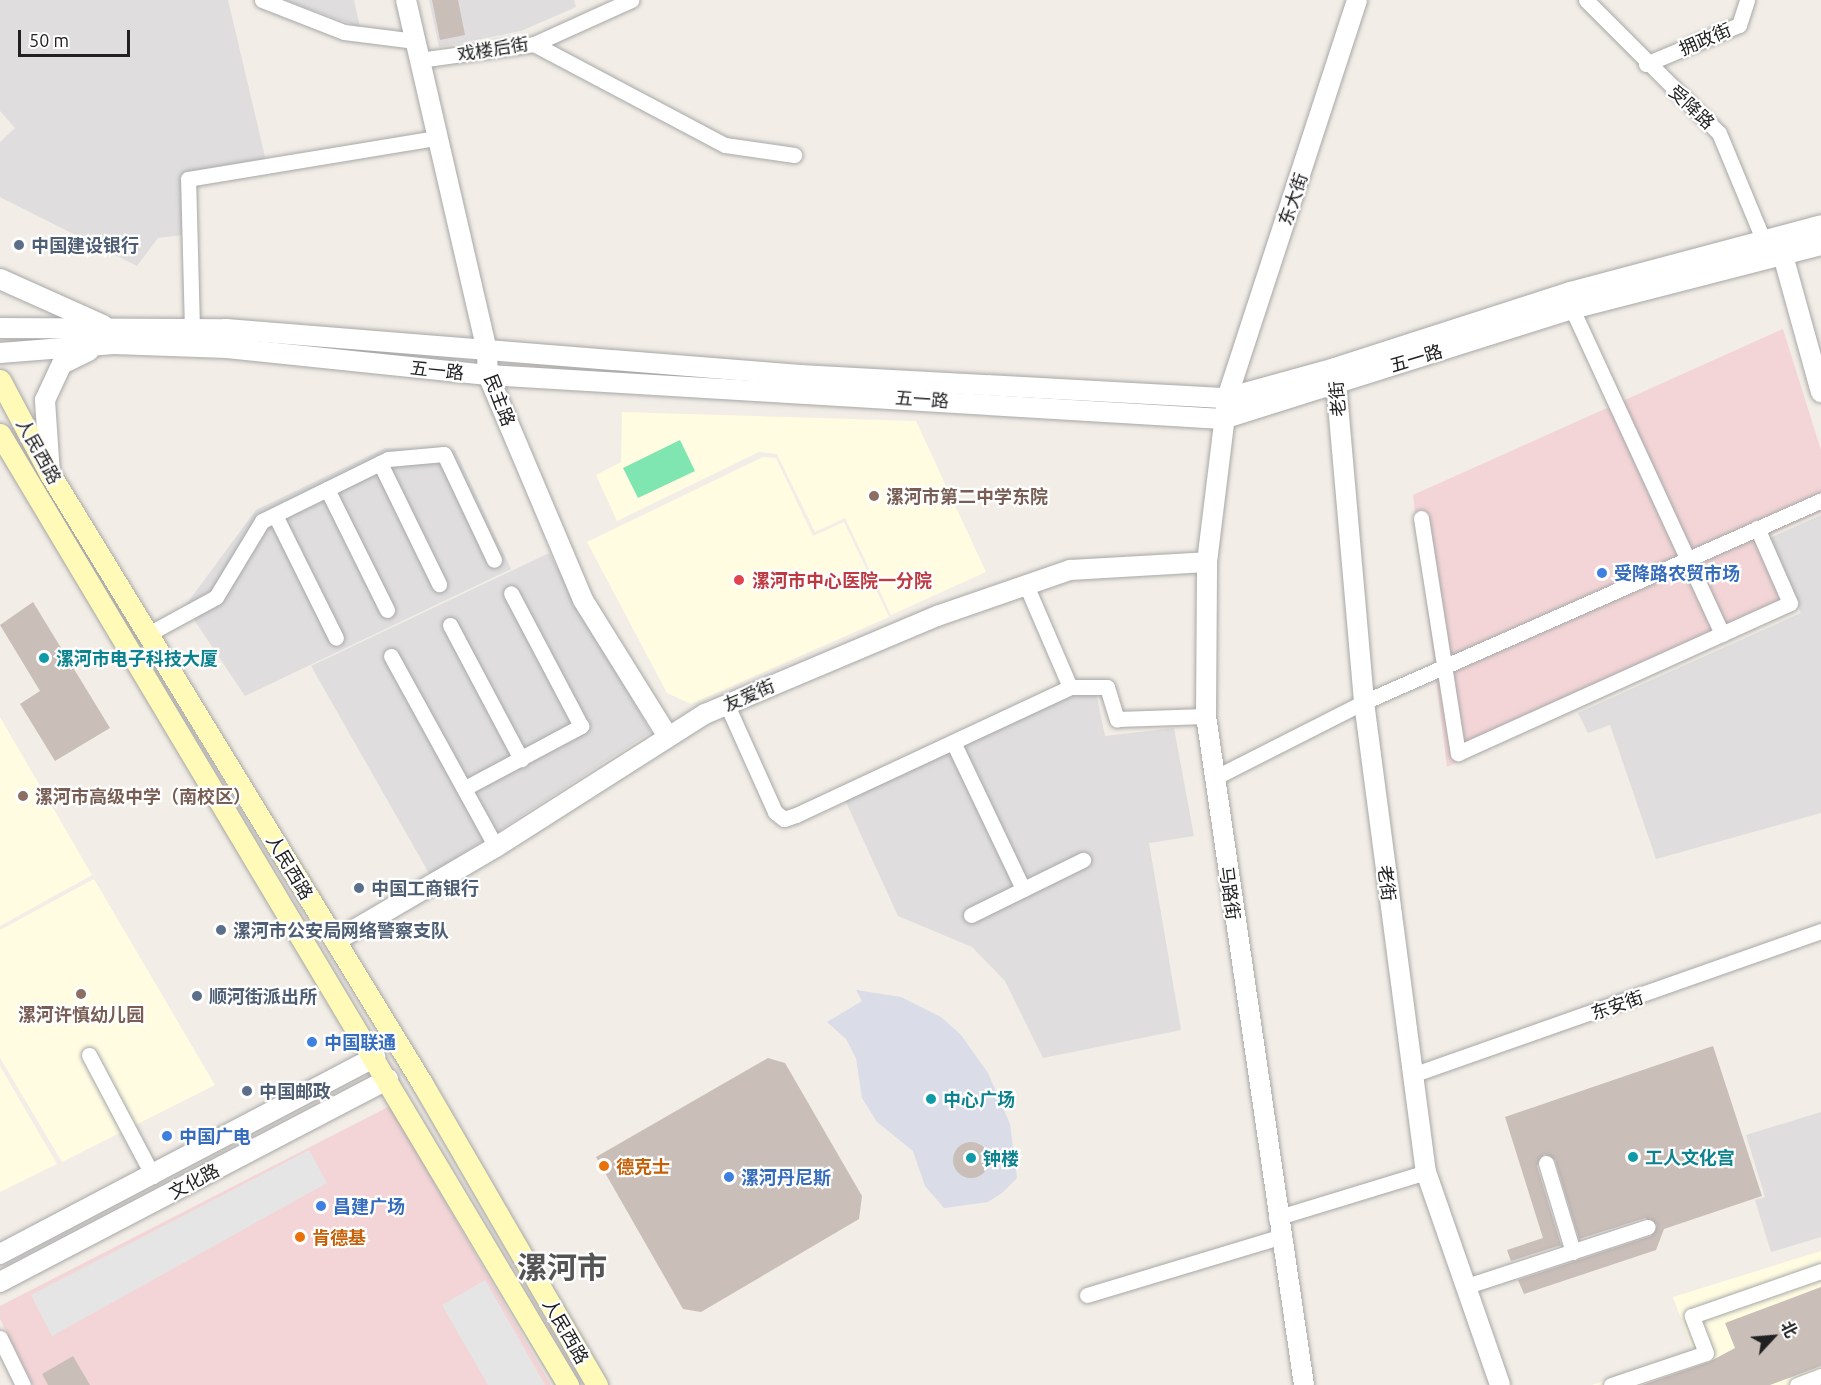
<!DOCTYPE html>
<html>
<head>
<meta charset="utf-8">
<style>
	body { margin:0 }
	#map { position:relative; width:1821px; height:1385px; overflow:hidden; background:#f2ede6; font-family:Ubuntu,"Noto Sans SC",sans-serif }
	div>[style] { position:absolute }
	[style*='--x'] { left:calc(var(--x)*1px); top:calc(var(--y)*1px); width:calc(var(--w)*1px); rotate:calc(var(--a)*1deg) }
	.residential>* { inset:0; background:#dfddde }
	.commercial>* { inset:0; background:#f3d5d7 }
	.education>* { inset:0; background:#fffce2 }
	.pitch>* { inset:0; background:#7fe6b2 }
	.parking>* { inset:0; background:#e5e5e5 }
	.plaza>* { inset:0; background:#dadce8 }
	.building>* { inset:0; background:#cabeb9 }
	.round { border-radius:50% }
	.roads { filter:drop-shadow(0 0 2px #a8a8a8) drop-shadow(0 0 2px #a8a8a8) }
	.minor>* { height:15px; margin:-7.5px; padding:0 7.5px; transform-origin:7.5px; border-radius:7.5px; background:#fff }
	.tertiary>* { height:20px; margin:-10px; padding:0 10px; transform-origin:10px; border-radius:10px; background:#fff }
	.secondary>* { height:21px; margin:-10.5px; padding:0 10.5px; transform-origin:10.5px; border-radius:10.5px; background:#fffab7 }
	.dots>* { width:16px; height:16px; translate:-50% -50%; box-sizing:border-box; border:3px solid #fff; border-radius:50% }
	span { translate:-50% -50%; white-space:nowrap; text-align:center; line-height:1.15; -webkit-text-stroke:4.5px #fff; paint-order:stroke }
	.street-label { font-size:18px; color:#212121 }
	.service-label { font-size:18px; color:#4e5e75; font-weight:700 }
	.left { translate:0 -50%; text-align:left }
	.education-label { font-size:18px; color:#785e54; font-weight:700 }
	.shop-label { font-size:18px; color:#366cbe; font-weight:700 }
	.health-label { font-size:18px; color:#be3a42; font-weight:700 }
	.culture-label { font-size:18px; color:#0d838f; font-weight:700 }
	.food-label { font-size:18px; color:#c56008; font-weight:700 }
	.town-label { font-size:30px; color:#545454; font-weight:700 }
	.north { position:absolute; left:1743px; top:1307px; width:60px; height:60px; -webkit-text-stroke:4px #fff; paint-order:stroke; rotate:64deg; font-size:16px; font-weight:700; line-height:24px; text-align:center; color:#212121 }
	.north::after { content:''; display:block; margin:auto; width:21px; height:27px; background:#212121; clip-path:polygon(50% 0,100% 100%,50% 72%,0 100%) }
	.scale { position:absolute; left:18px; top:30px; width:112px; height:27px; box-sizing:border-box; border:3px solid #212121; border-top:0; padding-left:8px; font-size:18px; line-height:21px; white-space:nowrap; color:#212121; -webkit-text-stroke:4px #fff; paint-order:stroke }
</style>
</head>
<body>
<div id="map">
	<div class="residential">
		<i style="clip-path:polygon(0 0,228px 0,266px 161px,182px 174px,182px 235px,158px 238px,137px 266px,0 197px,0 142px,15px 128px,0 111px)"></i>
		<i style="clip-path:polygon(285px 0,354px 0,360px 27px)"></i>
		<i style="clip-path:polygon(429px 0,574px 0,576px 7px,521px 31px,439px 47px)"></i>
		<i style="clip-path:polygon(385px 448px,455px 450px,511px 569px,245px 696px,185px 606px,256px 510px)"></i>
		<i style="clip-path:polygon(1821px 515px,1821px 813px,1656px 859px,1610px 725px,1588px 733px,1578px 713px,1801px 613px,1770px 538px)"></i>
		<i style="clip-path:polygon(549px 553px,651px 732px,430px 875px,311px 666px)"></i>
		<i style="clip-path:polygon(1096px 693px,1105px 736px,1174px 728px,1194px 836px,1149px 843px,1181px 1030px,1043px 1058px,1005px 981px,972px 947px,898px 916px,845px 800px,1057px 698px)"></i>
		<i style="clip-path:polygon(1821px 1112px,1821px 1237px,1771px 1252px,1755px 1200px,1765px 1197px,1746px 1135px)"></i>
	</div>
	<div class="commercial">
		<i style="clip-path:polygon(1783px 329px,1821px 450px,1821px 512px,1767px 536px,1797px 609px,1447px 767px,1413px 495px)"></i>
		<i style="clip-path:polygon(390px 1106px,551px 1385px,33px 1385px,0 1319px,0 1306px)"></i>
	</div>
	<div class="education">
		<i style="clip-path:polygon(622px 412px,916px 421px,986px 572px,891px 615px,845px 518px,815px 532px,777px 454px,759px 452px,617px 521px,596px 475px,621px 462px)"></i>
		<i style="clip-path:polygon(763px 457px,776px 458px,813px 536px,844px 522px,889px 617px,691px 704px,667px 693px,587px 542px)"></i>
		<i style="clip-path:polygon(0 717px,92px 875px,0 926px)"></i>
		<i style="clip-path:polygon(94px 879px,215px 1085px,62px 1162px,0 1058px,0 930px)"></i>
		<i style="clip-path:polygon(0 1066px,57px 1164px,0 1192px)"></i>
		<i style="clip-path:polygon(1821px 1251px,1821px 1385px,1592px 1385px,1692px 1350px,1673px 1297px)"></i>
	</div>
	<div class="pitch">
		<i style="clip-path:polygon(680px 440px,695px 471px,638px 498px,623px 468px)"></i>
	</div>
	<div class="parking">
		<i style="clip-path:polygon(309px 1150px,327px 1183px,52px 1336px,31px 1295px)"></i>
		<i style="clip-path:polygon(485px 1280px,545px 1385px,488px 1385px,442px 1305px)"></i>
	</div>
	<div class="plaza">
		<i style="clip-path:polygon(evenodd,856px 990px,901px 997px,941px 1017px,961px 1035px,988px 1073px,1010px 1124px,1017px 1178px,1002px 1193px,988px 1202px,944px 1208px,925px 1186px,913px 1151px,877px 1122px,862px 1098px,856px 1058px,846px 1039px,827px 1022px,862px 1001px,856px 990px,967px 1142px,979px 1143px,989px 1157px,987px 1168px,973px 1177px,958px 1171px,953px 1160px,957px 1149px,967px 1142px)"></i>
	</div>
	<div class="building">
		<i style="clip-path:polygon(432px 0,458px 0,465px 35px,440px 40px)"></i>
		<i style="clip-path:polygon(33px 602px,110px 728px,55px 761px,20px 704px,40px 691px,0 625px)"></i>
		<i style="clip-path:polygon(1713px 1046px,1762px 1196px,1664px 1229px,1656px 1250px,1524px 1294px,1518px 1280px,1651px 1236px,1657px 1225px,1645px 1218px,1579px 1239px,1555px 1160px,1544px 1154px,1537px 1166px,1561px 1245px,1511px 1261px,1507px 1250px,1543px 1238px,1505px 1117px)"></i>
		<i style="clip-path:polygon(768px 1058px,785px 1063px,862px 1196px,859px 1219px,701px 1312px,683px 1309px,596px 1157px)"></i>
		<i class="round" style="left:953px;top:1142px;width:36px;height:36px"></i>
		<i style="clip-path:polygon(1821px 1287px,1821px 1366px,1770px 1385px,1642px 1385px,1709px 1362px,1735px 1348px,1725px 1323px)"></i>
		<i style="clip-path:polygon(73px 1356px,90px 1385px,48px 1385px,42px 1374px)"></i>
	</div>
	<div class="roads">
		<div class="minor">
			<i style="--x:262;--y:0;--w:88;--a:21.3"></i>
			<i style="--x:344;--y:32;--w:72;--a:7.2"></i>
			<i style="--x:1586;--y:0;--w:188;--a:45"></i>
			<i style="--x:1719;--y:133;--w:115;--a:67.5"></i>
			<i style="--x:534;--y:44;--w:216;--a:27.9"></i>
			<i style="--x:725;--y:145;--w:70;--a:8.2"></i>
			<i style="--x:419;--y:60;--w:116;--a:-7.9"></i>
			<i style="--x:534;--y:44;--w:107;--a:-24.4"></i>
			<i style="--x:1646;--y:64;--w:101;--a:-22.8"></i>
			<i style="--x:1739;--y:25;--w:26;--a:-72"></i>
			<i style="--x:1572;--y:309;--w:358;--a:65.2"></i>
			<i style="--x:192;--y:329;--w:150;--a:-91.5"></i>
			<i style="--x:188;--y:179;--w:252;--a:-9.4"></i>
			<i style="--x:380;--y:463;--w:135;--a:64"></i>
			<i style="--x:327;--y:489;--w:135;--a:63.6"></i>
			<i style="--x:275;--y:515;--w:137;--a:63.6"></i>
			<i style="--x:1421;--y:518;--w:238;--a:81.1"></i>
			<i style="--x:1458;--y:753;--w:364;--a:-24.3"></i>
			<i style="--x:1790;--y:603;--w:82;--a:-113.7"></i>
			<i style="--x:450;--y:625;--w:152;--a:62.1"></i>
			<i style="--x:150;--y:633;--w:75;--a:-28.6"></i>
			<i style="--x:216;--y:597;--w:89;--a:-58.8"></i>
			<i style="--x:262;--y:521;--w:140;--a:-26.2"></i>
			<i style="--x:388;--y:459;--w:56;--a:-5.1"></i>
			<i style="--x:444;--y:454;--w:117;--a:64.7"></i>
			<i style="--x:391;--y:656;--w:218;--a:61.2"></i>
			<i style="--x:1070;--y:687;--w:37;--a:0"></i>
			<i style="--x:1107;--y:687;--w:34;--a:73"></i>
			<i style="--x:1117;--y:719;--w:89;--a:-1.9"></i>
			<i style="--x:727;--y:705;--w:117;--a:65.8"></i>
			<i style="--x:775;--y:812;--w:11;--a:38"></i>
			<i style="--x:784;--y:819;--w:13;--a:-18"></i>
			<i style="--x:796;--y:815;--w:302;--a:-25"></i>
			<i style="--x:1070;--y:687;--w:111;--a:-113.3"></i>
			<i style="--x:953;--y:742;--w:163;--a:64.5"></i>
			<i style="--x:1214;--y:778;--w:168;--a:-26.9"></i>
			<i style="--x:1364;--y:702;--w:500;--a:-23.8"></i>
			<i style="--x:465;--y:788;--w:132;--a:-28.1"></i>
			<i style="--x:581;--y:726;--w:150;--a:-117.8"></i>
			<i style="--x:971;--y:915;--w:125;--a:-26.2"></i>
			<i style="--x:89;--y:1055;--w:137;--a:62.1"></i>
			<i style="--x:1412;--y:1075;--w:434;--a:-19.4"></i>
			<i style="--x:1546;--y:1163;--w:93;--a:73.1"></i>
			<i style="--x:1276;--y:1218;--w:157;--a:-17"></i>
			<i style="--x:1467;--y:1286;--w:190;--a:-18.1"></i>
			<i style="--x:1087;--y:1295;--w:201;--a:-16.8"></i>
			<i style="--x:0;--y:1338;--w:52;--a:63.9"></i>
			<i style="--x:1611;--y:1385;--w:100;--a:-18.6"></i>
			<i style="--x:1706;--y:1353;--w:40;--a:-111"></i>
			<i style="--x:1692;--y:1316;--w:137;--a:-19.2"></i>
			<i style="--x:1797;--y:1385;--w:26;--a:-21"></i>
		</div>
		<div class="tertiary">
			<i style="--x:406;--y:0;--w:361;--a:77"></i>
			<i style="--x:487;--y:352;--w:23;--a:88"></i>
			<i style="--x:488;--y:375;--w:244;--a:67.1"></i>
			<i style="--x:583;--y:600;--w:159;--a:58.1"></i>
			<i style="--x:1779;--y:241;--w:157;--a:74.5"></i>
			<i style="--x:0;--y:279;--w:113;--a:24.1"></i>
			<i style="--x:0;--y:328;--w:226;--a:0.3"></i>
			<i style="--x:226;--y:329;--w:576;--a:4.58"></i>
			<i style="--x:800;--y:375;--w:428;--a:3.1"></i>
			<i style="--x:1227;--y:398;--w:112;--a:-15.5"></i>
			<i style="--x:1335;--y:368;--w:247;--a:-17.9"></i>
			<i style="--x:1570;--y:292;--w:260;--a:-14.9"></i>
			<i style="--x:0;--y:353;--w:114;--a:-4.5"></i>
			<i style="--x:114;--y:344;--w:113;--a:2"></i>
			<i style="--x:227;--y:348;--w:262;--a:5.9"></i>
			<i style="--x:488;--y:375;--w:736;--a:3.43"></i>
			<i style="--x:1223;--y:419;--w:366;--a:-17.5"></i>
			<i style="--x:1572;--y:309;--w:257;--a:-14.4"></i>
			<i style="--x:1335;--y:370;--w:333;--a:85"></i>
			<i style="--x:1364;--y:702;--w:474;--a:82.5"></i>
			<i style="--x:1426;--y:1172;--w:225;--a:70.8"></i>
			<i style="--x:50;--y:474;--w:74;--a:-93.9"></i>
			<i style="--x:45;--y:400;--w:40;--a:-65"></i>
			<i style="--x:62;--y:364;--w:30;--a:-26"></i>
			<i style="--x:335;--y:941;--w:186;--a:-30.3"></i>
			<i style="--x:496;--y:847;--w:248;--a:-32.5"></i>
			<i style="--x:705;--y:714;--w:252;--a:-22.9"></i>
			<i style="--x:937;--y:616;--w:141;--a:-19.1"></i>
			<i style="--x:1070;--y:570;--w:137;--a:-3.3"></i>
			<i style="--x:0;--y:1254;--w:424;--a:-27.7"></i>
			<i style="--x:0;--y:1282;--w:438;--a:-27.6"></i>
			<i style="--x:1304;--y:1385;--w:676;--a:-98.33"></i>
			<i style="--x:1206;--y:716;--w:154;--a:-89.6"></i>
			<i style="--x:1207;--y:562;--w:165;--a:-83"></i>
			<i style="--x:1227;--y:398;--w:419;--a:-71.9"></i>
		</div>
		<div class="secondary">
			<i style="--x:0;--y:380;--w:106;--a:62"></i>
			<i style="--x:50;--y:474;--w:714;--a:58.58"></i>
			<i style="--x:422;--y:1083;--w:349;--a:59.9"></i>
			<i style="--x:0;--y:434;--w:1108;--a:59.15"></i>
		</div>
	</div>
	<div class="dots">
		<i style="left:19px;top:245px;background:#5c6f8a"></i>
		<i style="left:874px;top:496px;background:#8d6e63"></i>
		<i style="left:1602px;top:573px;background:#3f7fe0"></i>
		<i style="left:739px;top:580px;background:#e0444e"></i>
		<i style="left:44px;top:658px;background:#0f9aa8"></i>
		<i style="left:23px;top:796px;background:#8d6e63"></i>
		<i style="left:359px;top:888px;background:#5c6f8a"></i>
		<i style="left:221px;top:930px;background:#5c6f8a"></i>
		<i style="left:81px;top:994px;background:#8d6e63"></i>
		<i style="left:197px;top:996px;background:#5c6f8a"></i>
		<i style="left:312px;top:1042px;background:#3f7fe0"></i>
		<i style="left:247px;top:1091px;background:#5c6f8a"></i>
		<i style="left:931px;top:1099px;background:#0f9aa8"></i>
		<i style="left:167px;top:1136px;background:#3f7fe0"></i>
		<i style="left:1633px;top:1157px;background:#0f9aa8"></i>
		<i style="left:971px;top:1158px;background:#0f9aa8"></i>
		<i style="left:604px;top:1166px;background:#e8710a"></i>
		<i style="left:729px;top:1177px;background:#3f7fe0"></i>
		<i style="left:321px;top:1206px;background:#3f7fe0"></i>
		<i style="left:300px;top:1237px;background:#e8710a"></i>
	</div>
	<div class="street-label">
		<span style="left:1705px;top:39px;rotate:-23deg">拥政街</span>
		<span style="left:493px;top:49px;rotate:-9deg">戏楼后街</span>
		<span style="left:1692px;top:107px;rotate:43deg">受降路</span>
		<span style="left:1293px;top:199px;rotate:-71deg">东大街</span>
		<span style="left:1416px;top:358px;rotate:-17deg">五一路</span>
		<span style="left:437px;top:370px;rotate:6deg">五一路</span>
		<span style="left:922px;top:399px;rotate:4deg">五一路</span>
		<span style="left:1337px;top:399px;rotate:-95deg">老街</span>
		<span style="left:500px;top:400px;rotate:69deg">民主路</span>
		<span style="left:39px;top:451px;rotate:61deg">人民西路</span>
		<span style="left:749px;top:695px;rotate:-23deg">友爱街</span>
		<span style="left:290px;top:867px;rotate:59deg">人民西路</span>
		<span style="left:1387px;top:883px;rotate:83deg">老街</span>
		<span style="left:1230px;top:893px;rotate:82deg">马路街</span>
		<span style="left:1617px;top:1005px;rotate:-19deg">东安街</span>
		<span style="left:194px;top:1181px;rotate:-28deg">文化路</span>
		<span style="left:566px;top:1331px;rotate:60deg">人民西路</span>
	</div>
	<div class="service-label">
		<span class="left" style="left:31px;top:245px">中国建设银行</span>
		<span class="left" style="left:371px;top:888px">中国工商银行</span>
		<span class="left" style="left:233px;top:930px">漯河市公安局网络警察支队</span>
		<span class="left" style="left:209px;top:996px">顺河街派出所</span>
		<span class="left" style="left:259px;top:1091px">中国邮政</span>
	</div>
	<div class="education-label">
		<span class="left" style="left:886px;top:496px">漯河市第二中学东院</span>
		<span class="left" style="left:35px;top:796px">漯河市高级中学（南校区）</span>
		<span style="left:81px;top:1014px">漯河许慎幼儿园</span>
	</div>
	<div class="shop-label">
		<span class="left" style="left:1614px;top:573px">受降路农贸市场</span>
		<span class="left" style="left:324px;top:1042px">中国联通</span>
		<span class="left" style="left:179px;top:1136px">中国广电</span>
		<span class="left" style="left:741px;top:1177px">漯河丹尼斯</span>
		<span class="left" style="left:333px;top:1206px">昌建广场</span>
	</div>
	<div class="health-label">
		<span class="left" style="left:752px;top:580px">漯河市中心医院一分院</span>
	</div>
	<div class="culture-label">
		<span class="left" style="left:56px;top:658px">漯河市电子科技大厦</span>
		<span class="left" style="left:943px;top:1099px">中心广场</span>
		<span class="left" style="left:1645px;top:1157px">工人文化宫</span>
		<span class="left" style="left:983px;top:1158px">钟楼</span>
	</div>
	<div class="food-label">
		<span class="left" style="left:616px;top:1166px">德克士</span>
		<span class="left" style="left:312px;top:1237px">肯德基</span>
	</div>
	<div class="town-label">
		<span style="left:562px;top:1267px">漯河市</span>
	</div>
	<div class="north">北</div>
	<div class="scale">50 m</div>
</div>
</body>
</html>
